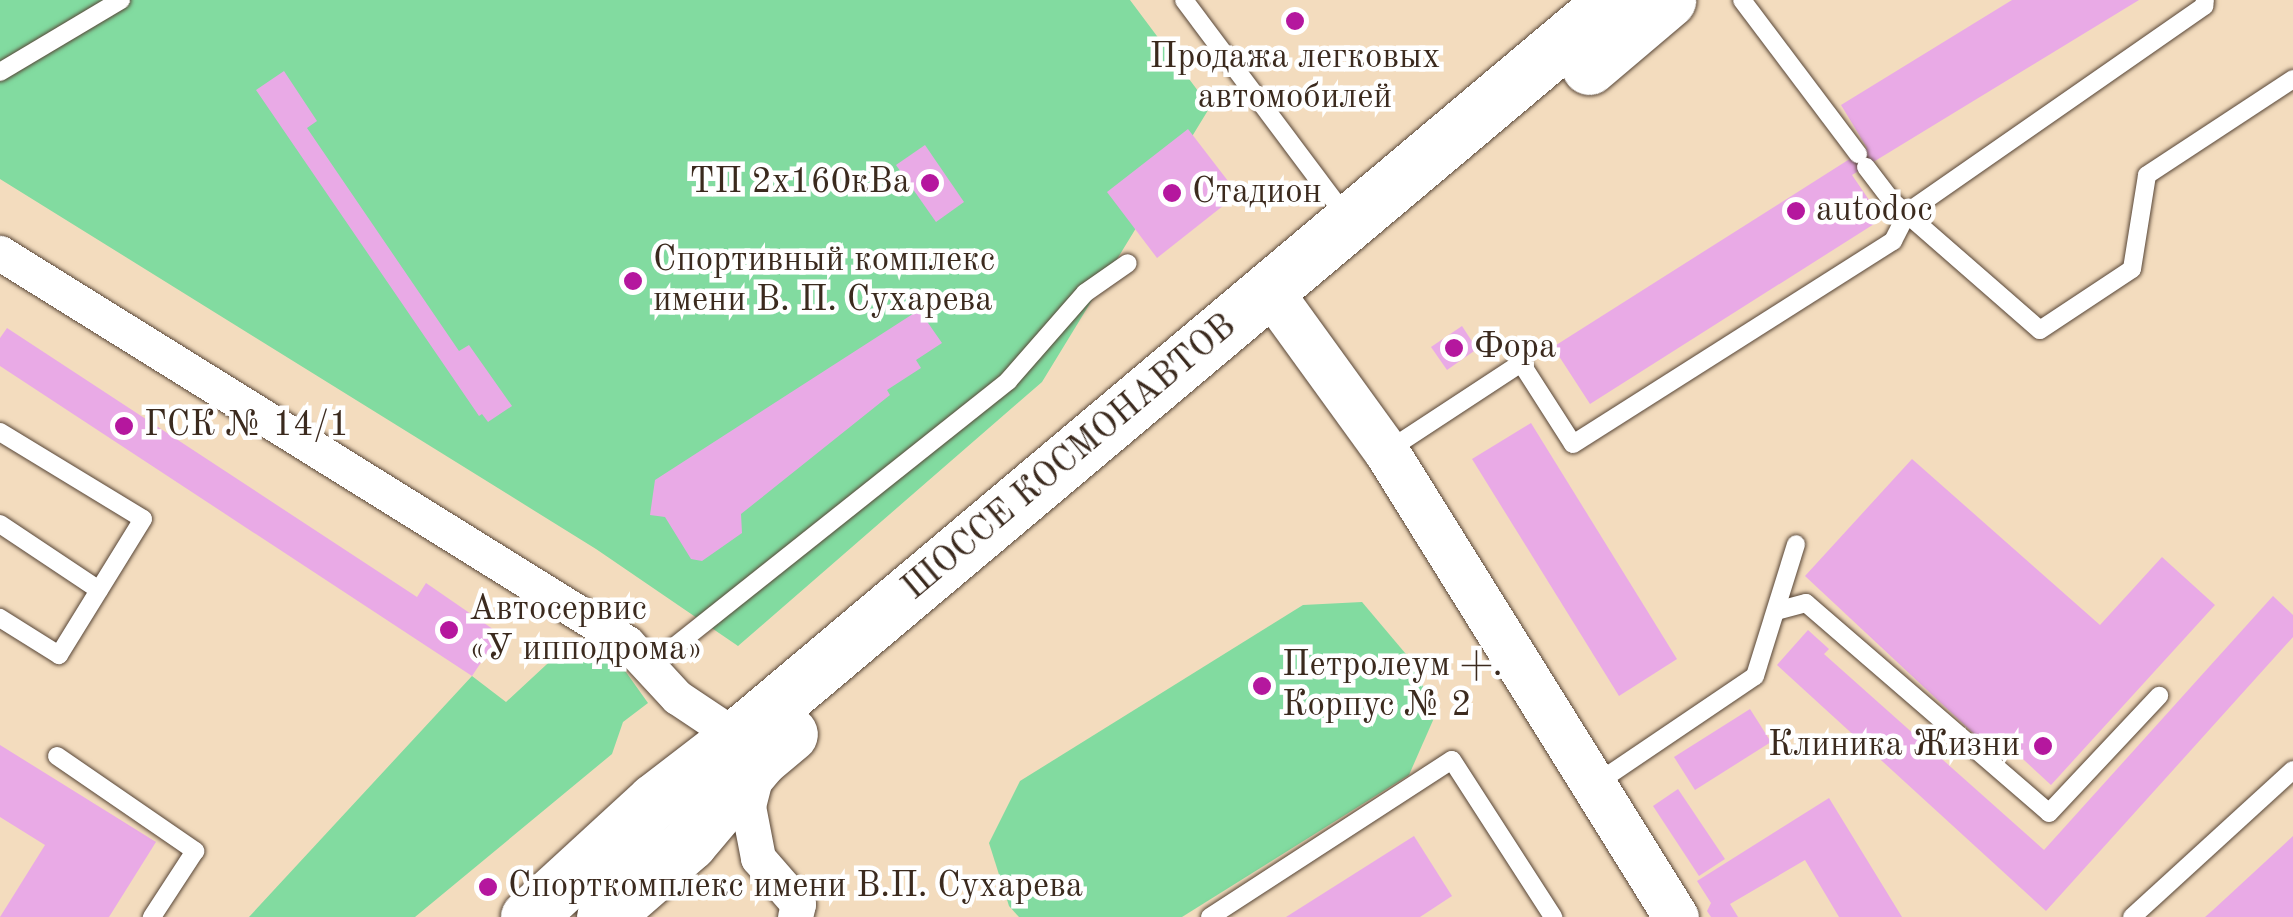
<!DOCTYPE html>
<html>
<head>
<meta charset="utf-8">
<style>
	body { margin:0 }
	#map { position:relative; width:2293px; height:917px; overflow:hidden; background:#f3dcbe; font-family:"Old Standard TT",serif }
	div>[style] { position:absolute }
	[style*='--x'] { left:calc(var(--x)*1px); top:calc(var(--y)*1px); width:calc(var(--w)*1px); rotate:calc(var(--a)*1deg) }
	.green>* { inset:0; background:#82dba0 }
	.building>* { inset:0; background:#e9aae6 }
	.roads { filter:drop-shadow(0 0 2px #574536) drop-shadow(0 0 2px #574536) }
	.service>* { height:18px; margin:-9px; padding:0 9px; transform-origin:9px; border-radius:9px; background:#fff }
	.minor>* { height:35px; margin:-17.5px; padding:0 17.5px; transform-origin:17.5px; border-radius:17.5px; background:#fff }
	.tertiary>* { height:45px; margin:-22.5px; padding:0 22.5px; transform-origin:22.5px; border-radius:22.5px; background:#fff }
	.primary>* { height:55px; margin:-27.5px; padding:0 27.5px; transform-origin:27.5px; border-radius:27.5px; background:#fff }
	.dots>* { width:28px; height:28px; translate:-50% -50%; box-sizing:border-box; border:5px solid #fff; border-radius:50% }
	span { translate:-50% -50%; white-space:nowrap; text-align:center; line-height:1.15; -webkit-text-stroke:9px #fff; paint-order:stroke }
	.poi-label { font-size:35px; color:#3b2a1e }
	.right { translate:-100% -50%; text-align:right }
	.left { translate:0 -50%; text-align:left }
	.street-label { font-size:35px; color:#3b2a1e }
</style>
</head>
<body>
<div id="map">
	<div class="green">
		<i style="clip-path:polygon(0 0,1130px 0,1210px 107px,1042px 382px,738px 646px,596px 549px,0 179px)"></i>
		<i style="clip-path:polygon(1362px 602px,1416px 666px,1434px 718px,1409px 775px,1182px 917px,1019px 917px,1009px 906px,989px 843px,1020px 781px,1303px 605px)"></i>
		<i style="clip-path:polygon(601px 637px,648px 703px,623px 722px,612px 754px,415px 917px,249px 917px,472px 676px,506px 702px,560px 652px)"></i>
	</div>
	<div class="building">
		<i style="clip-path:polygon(2012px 0,2139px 0,1852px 175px,1882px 219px,1590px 404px,1553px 347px,1867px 148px,1841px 105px)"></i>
		<i style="clip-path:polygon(284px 71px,317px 121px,307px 128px,459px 351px,469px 345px,512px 406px,488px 422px,482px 414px,479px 416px,256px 90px)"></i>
		<i style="clip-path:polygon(1188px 129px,1238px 194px,1157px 258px,1107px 192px)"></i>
		<i style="clip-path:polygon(925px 145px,964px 202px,936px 222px,896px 165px)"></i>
		<i style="clip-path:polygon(919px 310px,942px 343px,916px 360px,921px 368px,887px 390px,890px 395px,741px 514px,742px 533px,702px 561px,691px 559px,665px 517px,650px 515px,655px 480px)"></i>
		<i style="clip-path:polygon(1462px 326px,1477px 349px,1447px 370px,1431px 347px)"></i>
		<i style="clip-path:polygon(7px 328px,417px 597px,426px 583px,500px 634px,472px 676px,0 366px,0 338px)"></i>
		<i style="clip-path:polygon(1531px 423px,1677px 659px,1619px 696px,1472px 459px)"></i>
		<i style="clip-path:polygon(1912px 459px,2100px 625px,2162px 557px,2215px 605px,2051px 785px,1998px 736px,1987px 746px,1805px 576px)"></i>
		<i style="clip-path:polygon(2273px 596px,2293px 615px,2293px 637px,2046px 911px,1777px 665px,1808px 630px,1829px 649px,1824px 654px,2044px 850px)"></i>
		<i style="clip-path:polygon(1750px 709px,1771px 742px,1695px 790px,1674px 757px)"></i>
		<i style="clip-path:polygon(0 745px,156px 842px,109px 917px,0 917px,45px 845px,0 817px)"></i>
		<i style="clip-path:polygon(1678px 789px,1725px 859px,1699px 876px,1653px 806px)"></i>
		<i style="clip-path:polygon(1829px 798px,1902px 917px,1839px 917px,1805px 860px,1730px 904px,1738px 917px,1711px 917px,1707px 911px,1711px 903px,1697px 881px)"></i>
		<i style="clip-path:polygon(1414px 836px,1452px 896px,1420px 917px,1286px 917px)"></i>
		<i style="clip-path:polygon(2293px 836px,2293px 917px,2205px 917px,2213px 910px)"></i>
	</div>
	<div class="roads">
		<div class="service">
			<i style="--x:1184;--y:0;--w:272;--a:53.2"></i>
			<i style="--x:1742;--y:0;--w:193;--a:53"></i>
			<i style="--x:0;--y:72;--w:141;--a:-30.8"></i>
			<i style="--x:1866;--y:167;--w:43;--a:52.6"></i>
			<i style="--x:1892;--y:201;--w:196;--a:41.1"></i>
			<i style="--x:2040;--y:330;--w:110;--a:-33.5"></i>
			<i style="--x:2132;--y:269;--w:95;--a:-80.9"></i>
			<i style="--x:2147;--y:175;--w:175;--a:-33.3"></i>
			<i style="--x:0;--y:432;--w:167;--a:31.3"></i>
			<i style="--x:143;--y:519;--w:160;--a:121.7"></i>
			<i style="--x:59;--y:655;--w:70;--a:-147.9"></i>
			<i style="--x:1387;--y:451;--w:160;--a:-33.3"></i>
			<i style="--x:1521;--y:363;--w:96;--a:57.3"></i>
			<i style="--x:1573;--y:444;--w:379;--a:-32.4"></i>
			<i style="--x:1893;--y:241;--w:33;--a:-63"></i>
			<i style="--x:1908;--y:212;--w:361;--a:-34.8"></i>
			<i style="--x:2204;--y:6;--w:6;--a:-81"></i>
			<i style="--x:0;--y:524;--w:119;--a:33.7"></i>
			<i style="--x:1776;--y:611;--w:31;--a:-15"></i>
			<i style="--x:1806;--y:603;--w:321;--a:40.8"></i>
			<i style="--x:2049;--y:813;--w:161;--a:-46.8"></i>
			<i style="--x:650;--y:666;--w:458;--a:-38.5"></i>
			<i style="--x:1008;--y:381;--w:117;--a:-48.8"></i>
			<i style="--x:1085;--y:293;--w:52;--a:-34.9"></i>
			<i style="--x:57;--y:756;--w:168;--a:34.5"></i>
			<i style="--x:195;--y:851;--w:79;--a:123.1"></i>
			<i style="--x:1594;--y:785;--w:194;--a:-34.1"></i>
			<i style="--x:1755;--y:676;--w:138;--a:-72.7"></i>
			<i style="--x:1210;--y:917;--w:288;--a:-33"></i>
			<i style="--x:1452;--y:760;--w:187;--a:57.2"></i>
			<i style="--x:2132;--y:917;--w:218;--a:-42.4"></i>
		</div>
		<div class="minor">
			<i style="--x:0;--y:253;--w:738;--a:31.88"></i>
			<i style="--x:627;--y:643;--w:74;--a:47.2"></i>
			<i style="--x:677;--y:697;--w:72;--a:33.7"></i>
			<i style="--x:737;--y:737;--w:32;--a:44"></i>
			<i style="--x:760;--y:759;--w:49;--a:104.3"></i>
			<i style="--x:748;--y:806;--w:53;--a:79.1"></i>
			<i style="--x:758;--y:858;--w:61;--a:49"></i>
			<i style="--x:798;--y:904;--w:13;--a:103"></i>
		</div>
		<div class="tertiary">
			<i style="--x:1270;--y:291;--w:198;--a:54.1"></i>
			<i style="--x:1386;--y:451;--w:549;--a:58.11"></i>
		</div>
		<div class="primary">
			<i style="--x:1589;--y:67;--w:104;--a:-40.3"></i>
			<i style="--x:528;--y:917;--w:171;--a:-42.6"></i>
			<i style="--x:654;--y:801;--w:105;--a:-37.6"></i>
			<i style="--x:737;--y:737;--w:1145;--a:-40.07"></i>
			<i style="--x:604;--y:917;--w:113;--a:-41"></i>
			<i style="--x:689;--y:843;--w:110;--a:-49.8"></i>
			<i style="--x:760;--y:759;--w:39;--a:-40"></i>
		</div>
	</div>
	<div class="dots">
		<i style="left:1295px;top:21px;background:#b5179e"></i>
		<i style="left:930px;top:183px;background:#b5179e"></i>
		<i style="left:1172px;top:193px;background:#b5179e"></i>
		<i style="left:1796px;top:211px;background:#b5179e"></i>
		<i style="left:633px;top:281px;background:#b5179e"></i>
		<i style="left:1454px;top:348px;background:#b5179e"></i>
		<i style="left:124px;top:426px;background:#b5179e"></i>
		<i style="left:449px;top:630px;background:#b5179e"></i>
		<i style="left:1262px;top:686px;background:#b5179e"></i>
		<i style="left:2043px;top:746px;background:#b5179e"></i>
		<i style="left:488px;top:887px;background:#b5179e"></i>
	</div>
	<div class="poi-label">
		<span style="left:1295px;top:78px">Продажа легковых<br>автомобилей</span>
		<span class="right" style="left:910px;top:183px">ТП 2х160кВа</span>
		<span class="left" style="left:1192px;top:193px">Стадион</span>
		<span class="left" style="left:1816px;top:211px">autodoc</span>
		<span class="left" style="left:653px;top:281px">Спортивный комплекс<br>имени В. П. Сухарева</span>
		<span class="left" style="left:1474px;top:348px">Фора</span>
		<span class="left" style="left:144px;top:426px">ГСК № 14/1</span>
		<span class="left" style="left:469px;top:630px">Автосервис<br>«У ипподрома»</span>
		<span class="left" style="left:1282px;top:686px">Петролеум +.<br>Корпус № 2</span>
		<span class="right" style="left:2020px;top:746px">Клиника Жизни</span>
		<span class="left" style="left:508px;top:887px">Спорткомплекс имени В.П. Сухарева</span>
	</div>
	<div class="street-label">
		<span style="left:1070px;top:458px;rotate:-40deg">ШОССЕ КОСМОНАВТОВ</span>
	</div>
</div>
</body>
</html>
